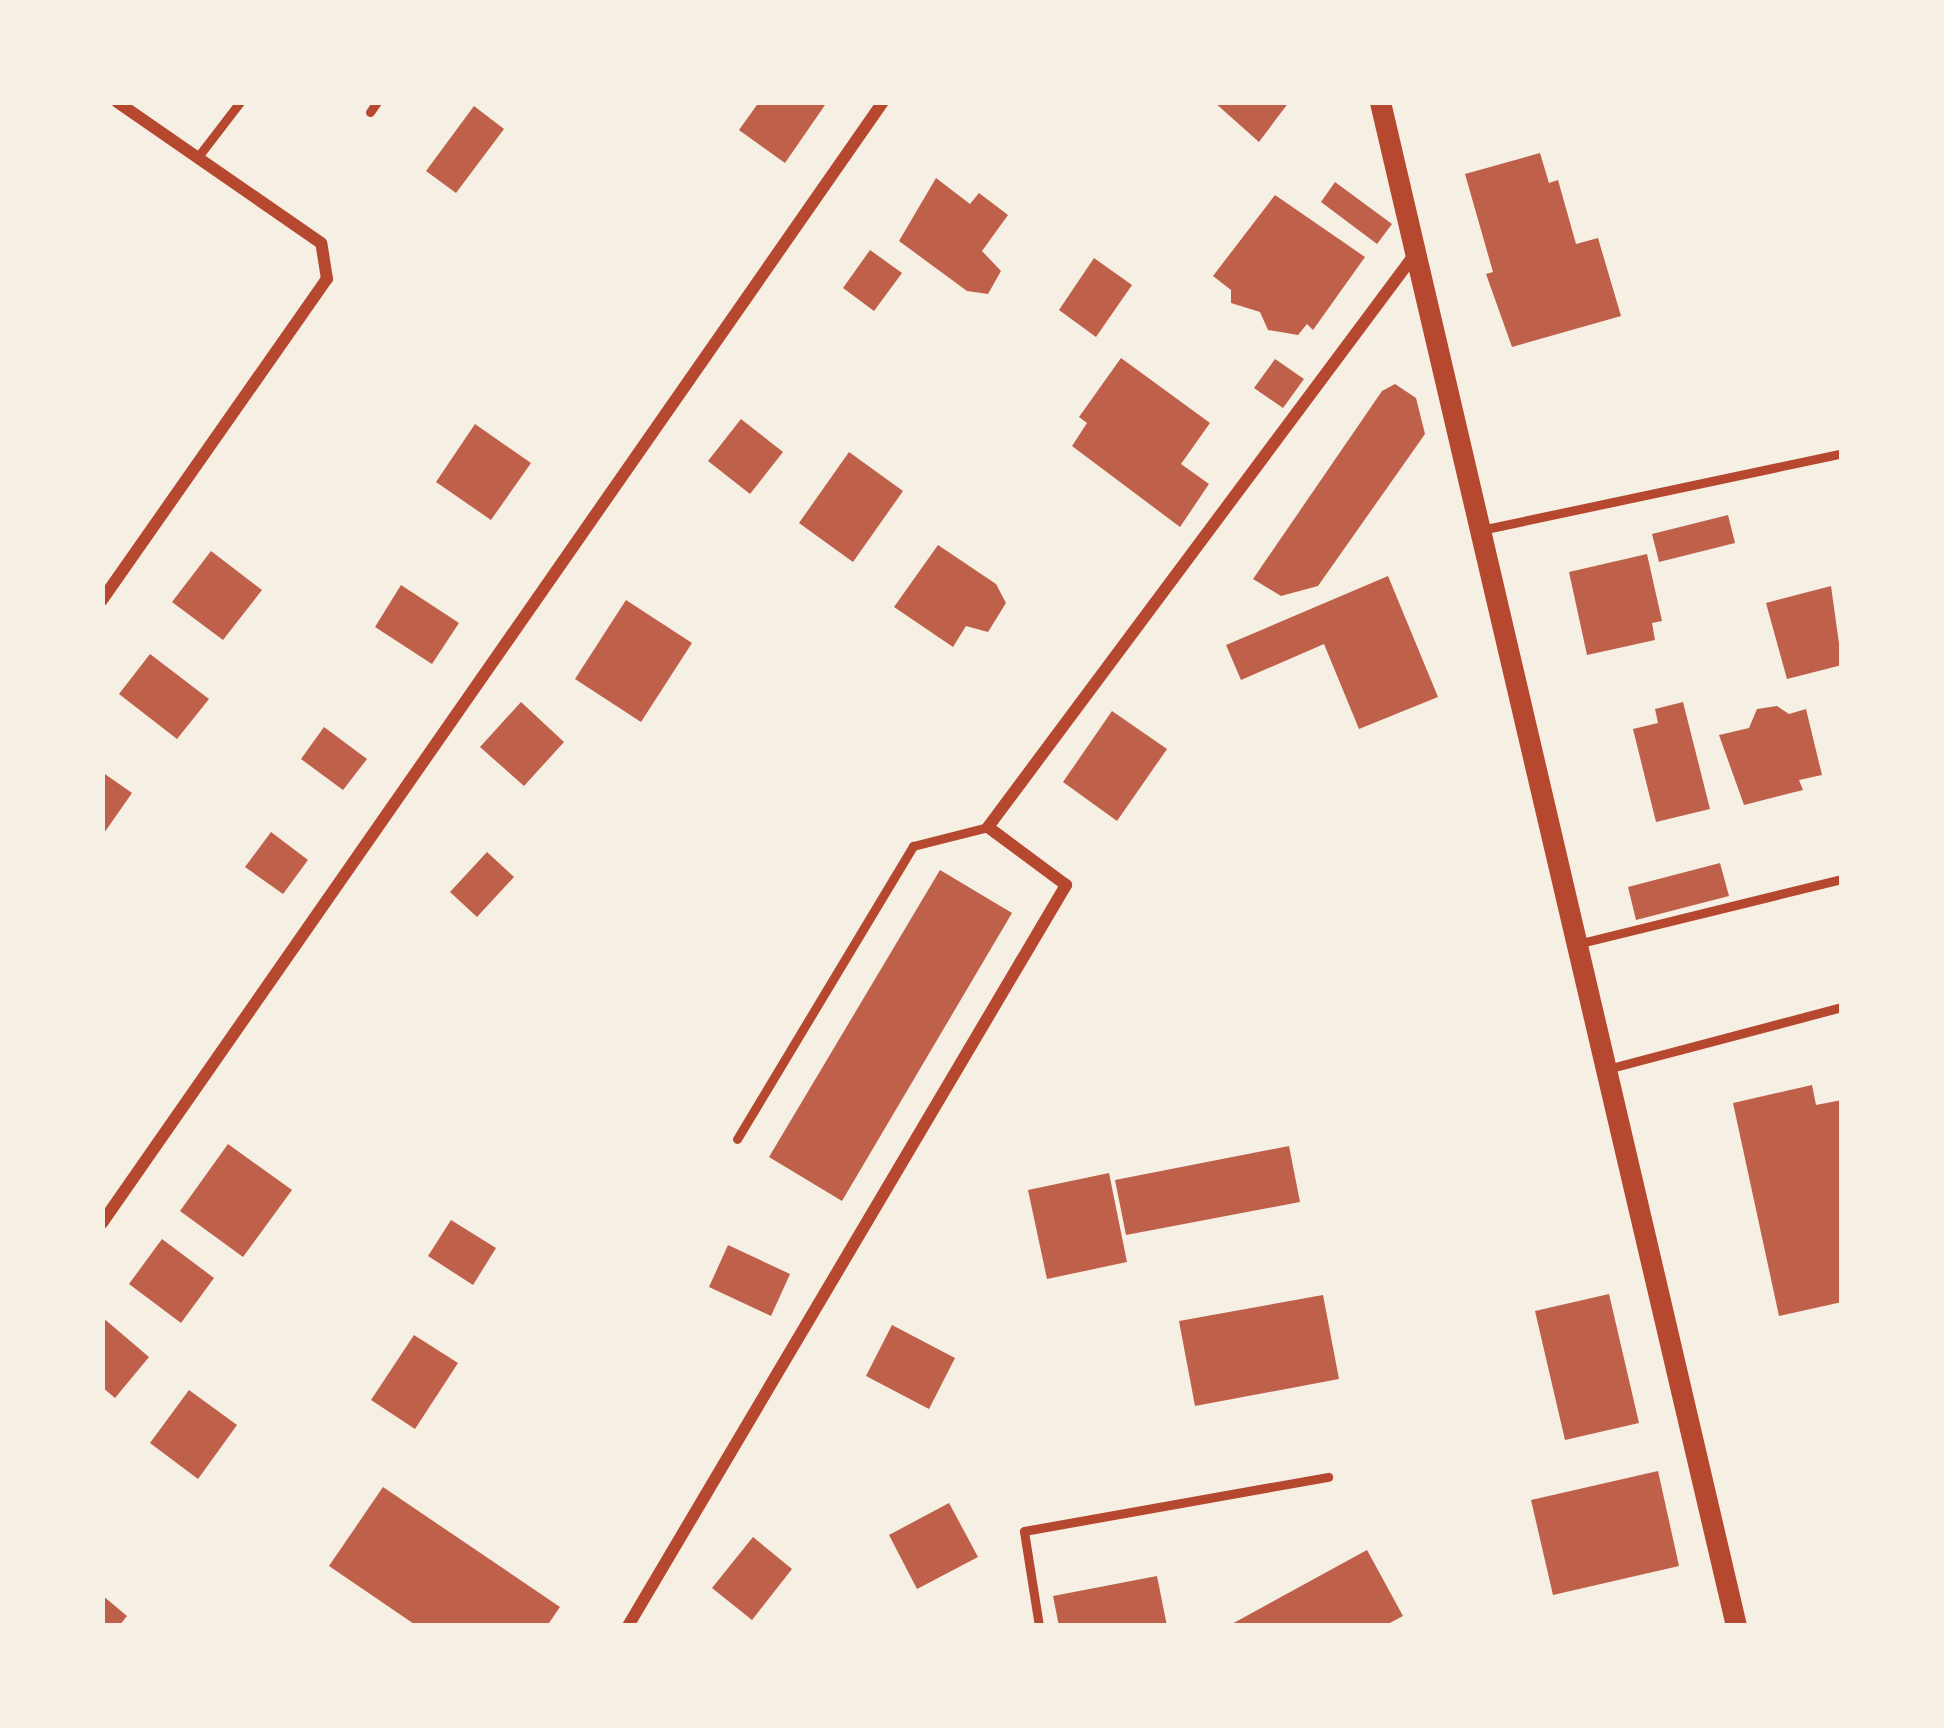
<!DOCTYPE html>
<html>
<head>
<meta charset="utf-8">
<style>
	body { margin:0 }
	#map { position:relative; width:1944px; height:1728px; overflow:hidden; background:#f6efe4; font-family:"Roboto Condensed",sans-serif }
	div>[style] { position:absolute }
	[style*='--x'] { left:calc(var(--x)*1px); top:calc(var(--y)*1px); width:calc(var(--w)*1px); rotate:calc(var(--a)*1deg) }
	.building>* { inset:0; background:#bf614a }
	.service>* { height:9px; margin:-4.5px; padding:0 4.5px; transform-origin:4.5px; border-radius:4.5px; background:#b5482f }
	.minor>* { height:12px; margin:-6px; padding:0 6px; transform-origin:6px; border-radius:6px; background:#b5482f }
	.tertiary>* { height:21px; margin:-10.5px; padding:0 10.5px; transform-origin:10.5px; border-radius:10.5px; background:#b5482f }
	span { translate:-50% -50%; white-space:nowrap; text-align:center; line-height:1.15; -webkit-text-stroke:9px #f6efe4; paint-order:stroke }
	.frame { position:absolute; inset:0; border:105px solid #f6efe4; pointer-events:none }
</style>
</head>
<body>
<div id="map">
	<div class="building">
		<i style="clip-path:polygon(759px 102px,821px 102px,825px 105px,785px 163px,739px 130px)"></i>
		<i style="clip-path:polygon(1214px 102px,1289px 102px,1259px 142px)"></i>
		<i style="clip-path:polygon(474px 106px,504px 129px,456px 193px,426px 171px)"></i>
		<i style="clip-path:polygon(1540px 153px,1549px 183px,1558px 180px,1576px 244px,1598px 238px,1621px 316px,1512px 347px,1486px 274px,1493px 272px,1465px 174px)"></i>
		<i style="clip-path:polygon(936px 178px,970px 204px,979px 193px,1008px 215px,982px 251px,1001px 271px,988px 294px,967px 291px,899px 241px)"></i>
		<i style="clip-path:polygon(1335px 182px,1392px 224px,1377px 244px,1321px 202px)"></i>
		<i style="clip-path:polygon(1275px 195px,1365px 257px,1313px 330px,1307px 324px,1298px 335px,1268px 330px,1260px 312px,1231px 303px,1231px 290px,1213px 276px)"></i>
		<i style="clip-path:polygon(870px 250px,902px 273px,874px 311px,843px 288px)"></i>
		<i style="clip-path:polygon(1094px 258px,1132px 285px,1096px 337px,1059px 310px)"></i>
		<i style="clip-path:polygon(1121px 358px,1210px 423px,1181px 464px,1209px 484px,1180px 527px,1072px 446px,1087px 423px,1079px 417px)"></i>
		<i style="clip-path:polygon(1275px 359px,1304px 379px,1283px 408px,1254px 388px)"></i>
		<i style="clip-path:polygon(1395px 384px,1416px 398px,1425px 434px,1318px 586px,1281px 596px,1253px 579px,1382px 391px)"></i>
		<i style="clip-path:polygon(741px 419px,783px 452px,750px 494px,708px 461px)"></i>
		<i style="clip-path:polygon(475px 424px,531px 463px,491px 520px,436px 482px)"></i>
		<i style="clip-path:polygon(849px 452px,903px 491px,853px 562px,799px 523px)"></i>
		<i style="clip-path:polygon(1728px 515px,1735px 543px,1659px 562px,1652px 534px)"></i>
		<i style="clip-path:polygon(938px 545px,996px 584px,1006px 603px,988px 632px,966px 626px,953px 647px,894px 607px)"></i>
		<i style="clip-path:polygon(211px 551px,262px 590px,223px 640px,172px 602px)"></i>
		<i style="clip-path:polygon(1647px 554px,1662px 621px,1652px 623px,1655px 640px,1587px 655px,1569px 572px)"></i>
		<i style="clip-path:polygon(1388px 576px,1438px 697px,1359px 729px,1324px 644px,1241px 680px,1226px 645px)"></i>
		<i style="clip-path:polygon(401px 585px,459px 623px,432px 664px,375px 627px)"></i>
		<i style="clip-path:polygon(1831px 586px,1842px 665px,1787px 679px,1766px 603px)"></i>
		<i style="clip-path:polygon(626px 600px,692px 643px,641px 722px,575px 679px)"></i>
		<i style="clip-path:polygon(150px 654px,209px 699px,177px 739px,119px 694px)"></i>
		<i style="clip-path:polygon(521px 702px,564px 742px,524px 786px,480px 747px)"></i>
		<i style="clip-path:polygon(1683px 702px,1710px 809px,1656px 822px,1633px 729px,1658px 723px,1655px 709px)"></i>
		<i style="clip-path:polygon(1777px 706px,1789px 714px,1806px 709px,1822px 775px,1799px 780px,1803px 790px,1744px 805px,1719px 735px,1749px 728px,1757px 709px)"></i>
		<i style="clip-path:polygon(1112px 711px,1167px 749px,1117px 821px,1063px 782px)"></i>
		<i style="clip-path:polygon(324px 727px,367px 759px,343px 790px,301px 759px)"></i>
		<i style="clip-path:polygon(102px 772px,132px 793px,102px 836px)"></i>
		<i style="clip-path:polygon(271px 832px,308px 860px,283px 894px,245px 867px)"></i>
		<i style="clip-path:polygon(487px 852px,514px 877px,477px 917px,450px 892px)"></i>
		<i style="clip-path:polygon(1720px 863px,1729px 896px,1636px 920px,1628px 887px)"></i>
		<i style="clip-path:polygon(940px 870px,1012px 913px,842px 1201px,769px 1157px)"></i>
		<i style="clip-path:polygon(1812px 1085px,1816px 1105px,1842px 1100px,1842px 1302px,1779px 1316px,1733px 1103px)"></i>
		<i style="clip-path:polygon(228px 1144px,292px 1190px,243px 1257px,180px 1211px)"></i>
		<i style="clip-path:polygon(1289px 1146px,1300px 1202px,1126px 1235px,1115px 1180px)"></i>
		<i style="clip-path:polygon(1109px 1173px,1127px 1262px,1047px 1279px,1028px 1190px)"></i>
		<i style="clip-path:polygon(451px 1220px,496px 1248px,473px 1285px,428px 1256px)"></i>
		<i style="clip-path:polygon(162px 1239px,214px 1278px,181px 1323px,129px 1284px)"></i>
		<i style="clip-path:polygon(728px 1245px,790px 1274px,771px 1316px,709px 1287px)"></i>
		<i style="clip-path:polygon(1609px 1294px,1639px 1423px,1565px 1440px,1535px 1311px)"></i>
		<i style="clip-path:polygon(1323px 1295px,1339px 1379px,1195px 1406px,1179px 1321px)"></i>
		<i style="clip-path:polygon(102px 1317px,149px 1357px,115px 1398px,102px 1387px)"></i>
		<i style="clip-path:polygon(892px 1325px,955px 1358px,929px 1409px,866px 1376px)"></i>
		<i style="clip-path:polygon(414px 1335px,458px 1363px,415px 1429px,371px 1400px)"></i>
		<i style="clip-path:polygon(189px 1390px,237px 1425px,198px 1479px,150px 1443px)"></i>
		<i style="clip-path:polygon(1658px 1471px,1679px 1566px,1553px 1595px,1531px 1500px)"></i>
		<i style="clip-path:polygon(383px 1487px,560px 1607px,547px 1626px,417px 1626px,329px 1566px)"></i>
		<i style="clip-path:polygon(949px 1503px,978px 1557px,917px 1589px,889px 1535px)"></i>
		<i style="clip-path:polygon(753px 1537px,792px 1569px,752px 1620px,712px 1588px)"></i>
		<i style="clip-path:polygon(1367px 1550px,1403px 1616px,1384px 1626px,1228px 1626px)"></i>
		<i style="clip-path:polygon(1157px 1576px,1167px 1626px,1059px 1626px,1053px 1596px)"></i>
		<i style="clip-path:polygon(102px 1595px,127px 1616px,119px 1626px,102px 1626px)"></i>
	</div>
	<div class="service">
		<i style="--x:370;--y:112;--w:12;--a:-55"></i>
		<i style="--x:197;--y:158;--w:71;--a:-52.5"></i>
		<i style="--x:1481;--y:530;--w:369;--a:-12"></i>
		<i style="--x:1581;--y:943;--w:269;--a:-13.8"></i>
		<i style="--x:1611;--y:1068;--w:239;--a:-14.8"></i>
		<i style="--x:737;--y:1139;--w:342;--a:-59"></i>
		<i style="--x:913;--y:846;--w:77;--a:-14.2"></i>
		<i style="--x:1039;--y:1626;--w:96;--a:-99"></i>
		<i style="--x:1024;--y:1531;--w:309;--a:-10.1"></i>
	</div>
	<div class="minor">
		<i style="--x:102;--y:600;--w:392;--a:-55"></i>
		<i style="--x:327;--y:279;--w:36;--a:-99"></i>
		<i style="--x:321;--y:243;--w:248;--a:-145.3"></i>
		<i style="--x:102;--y:1223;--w:1366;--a:-55.14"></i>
		<i style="--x:628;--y:1626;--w:861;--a:-59.41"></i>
		<i style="--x:1066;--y:885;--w:97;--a:-143.4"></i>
		<i style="--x:988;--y:827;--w:715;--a:-53.31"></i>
	</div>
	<div class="tertiary">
		<i style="--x:1380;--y:102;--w:1565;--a:76.85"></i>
	</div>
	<div class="frame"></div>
</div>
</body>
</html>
